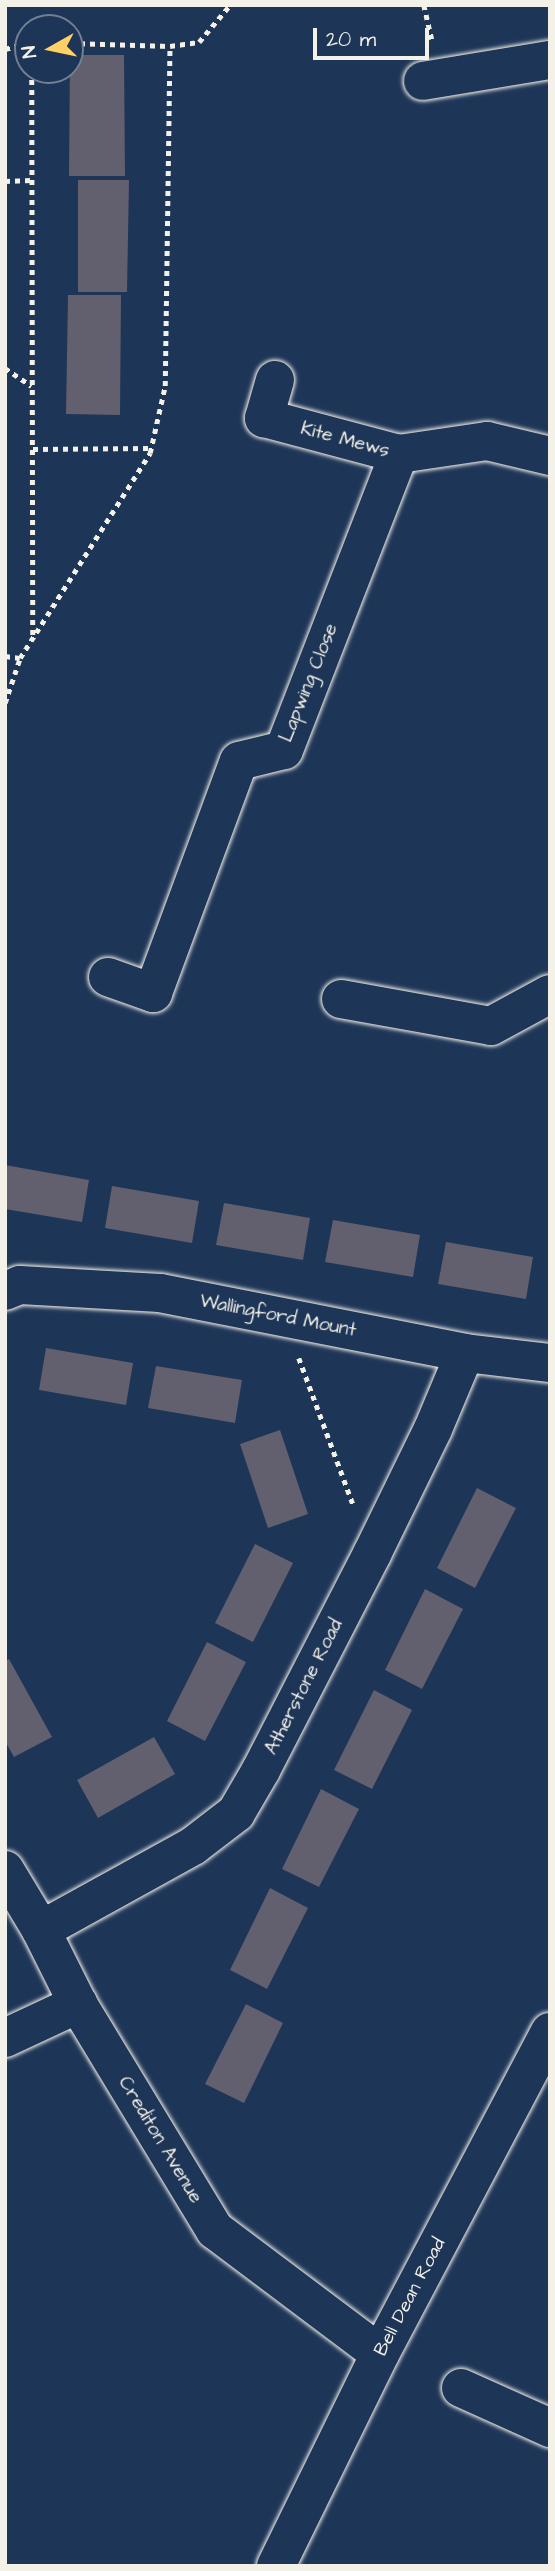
<!DOCTYPE html>
<html>
<head>
<meta charset="utf-8">
<style>
	body { margin:0 }
	#map { position:relative; width:555px; height:2571px; overflow:hidden; background:#1d3557; font-family:"Architects Daughter",sans-serif }
	div>[style] { position:absolute }
	[style*='--x'] { left:calc(var(--x)*1px); top:calc(var(--y)*1px); width:calc(var(--w)*1px); rotate:calc(var(--a)*1deg) }
	.building>* { inset:0; background:#625f6e }
	.path>* { height:4.5px; margin-top:-2.25px; transform-origin:0; background:repeating-linear-gradient(90deg,#f4f1e8 0 5px,transparent 0 10px) }
	.roads { filter:drop-shadow(0 0 2px #f4f1e8) drop-shadow(0 0 2px #f4f1e8) }
	.minor>* { height:38px; margin:-19px; padding:0 19px; transform-origin:19px; border-radius:19px; background:#1d3557 }
	span { translate:-50% -50%; white-space:nowrap; text-align:center; line-height:1.15; -webkit-text-stroke:7px #1d3557; paint-order:stroke }
	.street-label { font-size:19px; color:#f4f1e8 }
	.frame { position:absolute; inset:0; border:7px solid #f4f1e8; pointer-events:none }
	.north { position:absolute; left:14px; top:14px; width:70px; height:70px; box-sizing:border-box; background:#1d3557; border:2px solid #738091; border-radius:50%; rotate:261deg; font-size:19px; font-weight:700; line-height:28px; text-align:center; color:#f4f1e8 }
	.north::after { content:''; display:block; margin:auto; width:24px; height:32px; background:#ffd166; clip-path:polygon(50% 0,100% 100%,50% 72%,0 100%) }
	.scale { position:absolute; left:313px; top:28px; width:116px; height:32px; box-sizing:border-box; border:4px solid #f4f1e8; border-top:0; padding-left:9px; font-size:21px; line-height:24px; white-space:nowrap; color:#f4f1e8; -webkit-text-stroke:5px #1d3557; paint-order:stroke }
</style>
</head>
<body>
<div id="map">
	<div class="building">
		<i style="clip-path:polygon(70px 55px,124px 55px,125px 176px,69px 176px)"></i>
		<i style="clip-path:polygon(78px 180px,129px 180px,127px 292px,78px 292px)"></i>
		<i style="clip-path:polygon(68px 295px,121px 295px,120px 415px,66px 414px)"></i>
		<i style="clip-path:polygon(5px 1165px,89px 1180px,82px 1222px,5px 1209px)"></i>
		<i style="clip-path:polygon(112px 1186px,199px 1201px,192px 1243px,105px 1228px)"></i>
		<i style="clip-path:polygon(224px 1203px,310px 1218px,303px 1260px,216px 1245px)"></i>
		<i style="clip-path:polygon(333px 1220px,420px 1235px,413px 1277px,325px 1262px)"></i>
		<i style="clip-path:polygon(446px 1242px,533px 1257px,526px 1299px,438px 1284px)"></i>
		<i style="clip-path:polygon(46px 1348px,133px 1363px,126px 1405px,39px 1390px)"></i>
		<i style="clip-path:polygon(156px 1366px,242px 1380px,235px 1423px,148px 1408px)"></i>
		<i style="clip-path:polygon(280px 1430px,308px 1514px,268px 1528px,240px 1444px)"></i>
		<i style="clip-path:polygon(477px 1488px,516px 1508px,475px 1588px,437px 1568px)"></i>
		<i style="clip-path:polygon(255px 1544px,293px 1563px,253px 1642px,215px 1623px)"></i>
		<i style="clip-path:polygon(425px 1589px,463px 1609px,422px 1689px,385px 1670px)"></i>
		<i style="clip-path:polygon(207px 1642px,246px 1662px,205px 1741px,167px 1721px)"></i>
		<i style="clip-path:polygon(9px 1659px,52px 1737px,14px 1757px,5px 1741px,5px 1661px)"></i>
		<i style="clip-path:polygon(374px 1690px,412px 1710px,372px 1789px,334px 1770px)"></i>
		<i style="clip-path:polygon(154px 1737px,175px 1774px,98px 1818px,77px 1780px)"></i>
		<i style="clip-path:polygon(321px 1789px,359px 1809px,319px 1887px,282px 1869px)"></i>
		<i style="clip-path:polygon(270px 1888px,308px 1908px,267px 1989px,230px 1970px)"></i>
		<i style="clip-path:polygon(246px 2004px,283px 2023px,244px 2103px,205px 2084px)"></i>
	</div>
	<div class="path">
		<i style="--x:424;--y:5;--w:35;--a:77"></i>
		<i style="--x:70;--y:43;--w:100;--a:1.7"></i>
		<i style="--x:5;--y:49;--w:24;--a:-15"></i>
		<i style="--x:32;--y:70;--w:568;--a:89.9"></i>
		<i style="--x:5;--y:181;--w:27;--a:-2"></i>
		<i style="--x:5;--y:368;--w:32;--a:34"></i>
		<i style="--x:33;--y:449;--w:118;--a:-0.5"></i>
		<i style="--x:5;--y:656;--w:15;--a:8"></i>
		<i style="--x:5;--y:703;--w:47;--a:-71.6"></i>
		<i style="--x:20;--y:658;--w:243;--a:-57.6"></i>
		<i style="--x:150;--y:453;--w:69;--a:-77.4"></i>
		<i style="--x:165;--y:386;--w:340;--a:-89.2"></i>
		<i style="--x:170;--y:46;--w:29;--a:-8"></i>
		<i style="--x:199;--y:42;--w:48;--a:-50"></i>
		<i style="--x:299;--y:1358;--w:156;--a:69.7"></i>
	</div>
	<div class="roads">
		<div class="minor">
			<i style="--x:423;--y:81;--w:129;--a:-9.4"></i>
			<i style="--x:275;--y:380;--w:40;--a:106"></i>
			<i style="--x:264;--y:418;--w:140;--a:14.9"></i>
			<i style="--x:399;--y:454;--w:89;--a:-8.4"></i>
			<i style="--x:487;--y:441;--w:65;--a:13.4"></i>
			<i style="--x:108;--y:977;--w:48;--a:19.6"></i>
			<i style="--x:153;--y:993;--w:247;--a:-69.7"></i>
			<i style="--x:239;--y:761;--w:46;--a:-13.7"></i>
			<i style="--x:284;--y:750;--w:318;--a:-68.8"></i>
			<i style="--x:341;--y:999;--w:152;--a:10.2"></i>
			<i style="--x:491;--y:1026;--w:67;--a:-28.5"></i>
			<i style="--x:5;--y:1291;--w:16;--a:-22"></i>
			<i style="--x:20;--y:1285;--w:140;--a:3.3"></i>
			<i style="--x:160;--y:1293;--w:311;--a:11.1"></i>
			<i style="--x:465;--y:1353;--w:86;--a:6.7"></i>
			<i style="--x:5;--y:1870;--w:70;--a:59"></i>
			<i style="--x:41;--y:1930;--w:83;--a:63.4"></i>
			<i style="--x:78;--y:2004;--w:264;--a:58.8"></i>
			<i style="--x:215;--y:2230;--w:206;--a:36.9"></i>
			<i style="--x:41;--y:1930;--w:174;--a:-28.9"></i>
			<i style="--x:193;--y:1846;--w:54;--a:-37.5"></i>
			<i style="--x:236;--y:1813;--w:50;--a:-59.8"></i>
			<i style="--x:261;--y:1770;--w:243;--a:-62.8"></i>
			<i style="--x:372;--y:1554;--w:139;--a:-64"></i>
			<i style="--x:433;--y:1429;--w:82;--a:-67.2"></i>
			<i style="--x:5;--y:2038;--w:81;--a:-25"></i>
			<i style="--x:461;--y:2388;--w:98;--a:24.2"></i>
			<i style="--x:276;--y:2566;--w:236;--a:-63.9"></i>
			<i style="--x:380;--y:2354;--w:364;--a:-62.2"></i>
		</div>
	</div>
	<div class="street-label">
		<span style="left:345px;top:440px;rotate:15deg">Kite Mews</span>
		<span style="left:309px;top:683px;rotate:-68deg">Lapwing Close</span>
		<span style="left:278px;top:1316px;rotate:11deg">Wallingford Mount</span>
		<span style="left:304px;top:1687px;rotate:-63deg">Atherstone Road</span>
		<span style="left:160px;top:2140px;rotate:59deg">Crediton Avenue</span>
		<span style="left:410px;top:2297px;rotate:-62deg">Bell Dean Road</span>
	</div>
	<div class="frame"></div>
	<div class="north">N</div>
	<div class="scale">20 m</div>
</div>
</body>
</html>
